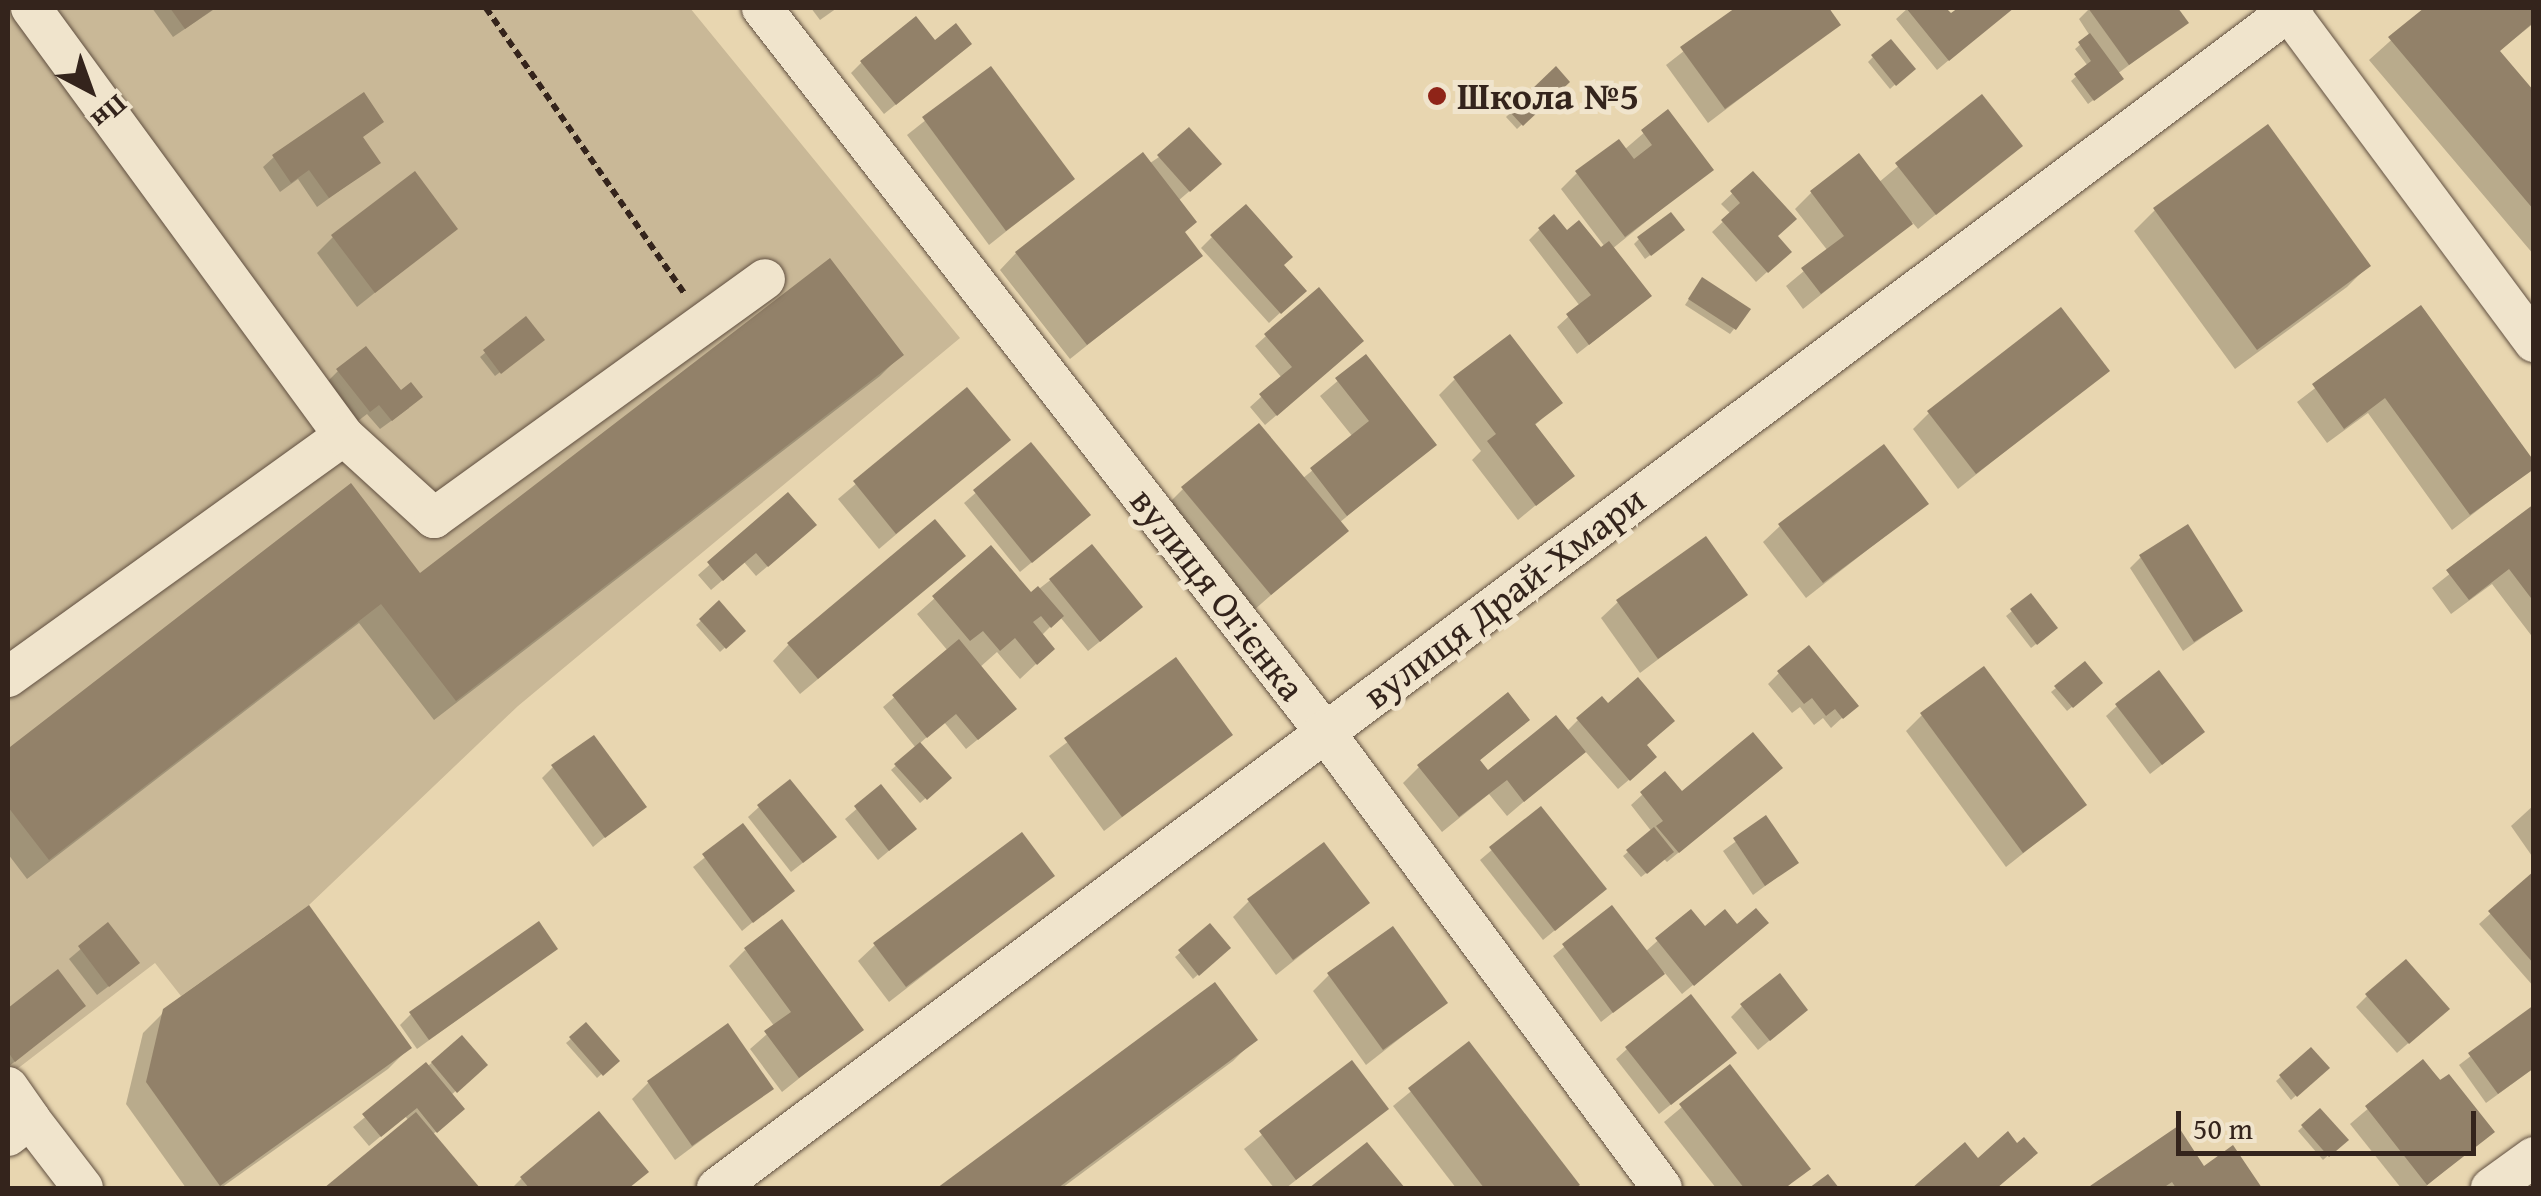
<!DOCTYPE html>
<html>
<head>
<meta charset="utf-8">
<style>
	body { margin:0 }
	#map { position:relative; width:2541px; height:1196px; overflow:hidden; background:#e8d6b0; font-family:"Gentium Book Plus",serif }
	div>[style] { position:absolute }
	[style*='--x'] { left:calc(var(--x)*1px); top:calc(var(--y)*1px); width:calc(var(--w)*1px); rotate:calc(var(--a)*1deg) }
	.green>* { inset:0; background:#c9b897 }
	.shadow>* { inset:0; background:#0003 }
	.building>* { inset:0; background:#928169 }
	.path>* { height:6px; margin-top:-3px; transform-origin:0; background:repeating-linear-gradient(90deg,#34241c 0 8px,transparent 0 13px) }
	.roads { filter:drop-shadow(0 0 2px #615041) drop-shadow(0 0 2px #615041) }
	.minor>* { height:40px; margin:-20px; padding:0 20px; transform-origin:20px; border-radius:20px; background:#f0e4cc }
	.dots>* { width:28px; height:28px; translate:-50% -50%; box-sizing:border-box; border:5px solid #f0e4cc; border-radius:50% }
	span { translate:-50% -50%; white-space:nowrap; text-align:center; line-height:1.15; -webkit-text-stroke:10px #f0e4cc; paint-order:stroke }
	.poi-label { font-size:38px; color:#34241c; font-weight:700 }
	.left { translate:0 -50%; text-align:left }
	.street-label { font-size:38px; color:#34241c }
	.frame { position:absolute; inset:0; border:10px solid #34241c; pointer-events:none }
	.north { position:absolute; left:40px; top:40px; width:100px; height:100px; -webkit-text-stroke:8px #f0e4cc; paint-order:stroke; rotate:139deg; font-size:28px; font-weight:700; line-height:40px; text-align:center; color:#34241c }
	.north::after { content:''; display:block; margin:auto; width:35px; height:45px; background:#34241c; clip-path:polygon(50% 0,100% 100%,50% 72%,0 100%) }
	.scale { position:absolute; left:2176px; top:1111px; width:300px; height:45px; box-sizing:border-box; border:5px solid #34241c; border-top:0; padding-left:12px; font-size:30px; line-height:35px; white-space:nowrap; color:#34241c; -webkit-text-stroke:8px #f0e4cc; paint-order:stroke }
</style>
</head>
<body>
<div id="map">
	<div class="green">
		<i style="clip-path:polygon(8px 8px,690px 8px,960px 338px,518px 706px,309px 905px,181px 996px,155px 963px,8px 1076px)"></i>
	</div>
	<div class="shadow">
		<i style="clip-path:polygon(152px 8px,216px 8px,173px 37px)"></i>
		<i style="clip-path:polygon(811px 8px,837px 8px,820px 20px)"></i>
		<i style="clip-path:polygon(1739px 8px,1826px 8px,1838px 24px,1708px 123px,1666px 65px)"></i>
		<i style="clip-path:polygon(1908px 8px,1943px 8px,1951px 17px,1962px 8px,2011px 8px,1937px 70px,1896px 19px)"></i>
		<i style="clip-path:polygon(2090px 8px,2175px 8px,2186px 23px,2117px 74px,2116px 83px,2088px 104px,2071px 81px,2088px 66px,2075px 49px,2090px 36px,2079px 19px)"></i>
		<i style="clip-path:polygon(2427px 8px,2534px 8px,2534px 23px,2498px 52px,2534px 95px,2534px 255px,2369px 60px)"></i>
		<i style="clip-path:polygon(935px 44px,958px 54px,884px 114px,851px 73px,862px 62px)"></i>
		<i style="clip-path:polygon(1873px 57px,1912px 69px,1890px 89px,1868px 62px)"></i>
		<i style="clip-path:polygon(990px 69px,1072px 179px,989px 245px,907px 135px)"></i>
		<i style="clip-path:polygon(1556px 70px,1567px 82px,1517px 129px,1506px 117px)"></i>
		<i style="clip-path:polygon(1981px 97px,2020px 146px,1918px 229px,1912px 222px,1803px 309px,1786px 286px,1828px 251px,1795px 209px,1812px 192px,1878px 183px)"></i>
		<i style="clip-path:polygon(1667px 113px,1710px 170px,1612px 249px,1638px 306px,1577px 354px,1557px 327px,1580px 306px,1529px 240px,1539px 230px,1566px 233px,1600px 251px,1605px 247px,1561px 189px,1577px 173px,1624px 150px)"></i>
		<i style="clip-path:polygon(381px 121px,361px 138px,378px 163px,317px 207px,298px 179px,280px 192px,263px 167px,274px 157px)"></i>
		<i style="clip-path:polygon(1159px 157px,1208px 175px,1178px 201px,1182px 233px,1200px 255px,1070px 359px,1000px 270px,1016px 253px)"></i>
		<i style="clip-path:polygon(1753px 174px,1775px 237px,1778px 262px,1756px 282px,1712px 232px,1731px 214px,1721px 204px)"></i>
		<i style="clip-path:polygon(2155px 210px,2368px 266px,2347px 287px,2235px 369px,2134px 231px)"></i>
		<i style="clip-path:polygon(455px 229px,357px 307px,317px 253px,333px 237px)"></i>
		<i style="clip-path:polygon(1677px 235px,1645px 259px,1634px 244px,1639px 239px)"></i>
		<i style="clip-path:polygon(1212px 237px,1282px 266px,1293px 301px,1269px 323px,1201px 248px)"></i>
		<i style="clip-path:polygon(1698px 285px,1734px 329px,1730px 334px,1685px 305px)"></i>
		<i style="clip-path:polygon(2420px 308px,2534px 467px,2452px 530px,2368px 413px,2327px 443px,2297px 402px)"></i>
		<i style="clip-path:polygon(526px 319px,537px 344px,495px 376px,480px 357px)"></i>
		<i style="clip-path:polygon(1266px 336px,1350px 352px,1265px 425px,1250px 407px,1282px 378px,1255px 346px)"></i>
		<i style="clip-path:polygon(901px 355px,880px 376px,434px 720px,359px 623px,27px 879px,8px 854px,8px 753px,351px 487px,420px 577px)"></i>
		<i style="clip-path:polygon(1366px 357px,1434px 444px,1339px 523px,1345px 531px,1254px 610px,1167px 505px,1183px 489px,1302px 479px,1353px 437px,1320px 396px)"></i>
		<i style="clip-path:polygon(2107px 370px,1958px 489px,1913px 429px,1929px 413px)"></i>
		<i style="clip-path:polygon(338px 371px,409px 408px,380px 429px,367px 414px,358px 421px,327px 382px)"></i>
		<i style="clip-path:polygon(1455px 379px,1559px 403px,1534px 426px,1571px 476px,1518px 520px,1472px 460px,1481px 451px,1439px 395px)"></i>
		<i style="clip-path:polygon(966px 391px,1007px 440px,879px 549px,838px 499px)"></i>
		<i style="clip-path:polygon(1031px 445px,1077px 525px,1020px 572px,964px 503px)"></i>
		<i style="clip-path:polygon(788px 496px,803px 536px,756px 576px,744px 562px,711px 590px,698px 575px)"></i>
		<i style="clip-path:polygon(1926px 504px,1806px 598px,1763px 542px,1780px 526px)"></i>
		<i style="clip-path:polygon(2534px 507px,2534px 639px,2492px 584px,2451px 614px,2432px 588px)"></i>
		<i style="clip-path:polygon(1092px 548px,1129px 618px,1088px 651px,1060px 617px,1041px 636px,1052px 649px,1020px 679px,997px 652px,979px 668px,1003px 719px,966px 749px,944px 722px,919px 744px,949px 778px,920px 803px,891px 770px,916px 748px,883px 707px,948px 651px,917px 614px,990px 549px,1031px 595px)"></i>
		<i style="clip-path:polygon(2141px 557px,2240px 611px,2183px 651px,2130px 568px)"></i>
		<i style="clip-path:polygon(947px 572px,800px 694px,773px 661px,789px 644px)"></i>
		<i style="clip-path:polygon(1745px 594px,1640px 673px,1601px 618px,1618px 602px)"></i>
		<i style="clip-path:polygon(2030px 596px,2050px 633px,2031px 648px,2006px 616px)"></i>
		<i style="clip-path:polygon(719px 604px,743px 631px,720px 652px,696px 625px)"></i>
		<i style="clip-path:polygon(1175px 661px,1230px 735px,1104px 831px,1049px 756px)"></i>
		<i style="clip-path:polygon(1779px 673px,1855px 706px,1831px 728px,1823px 718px,1814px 725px,1800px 707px,1792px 713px,1768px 684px)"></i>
		<i style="clip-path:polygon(2056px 688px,2095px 688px,2067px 711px,2051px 692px)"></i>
		<i style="clip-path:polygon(2117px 706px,2191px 742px,2150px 774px,2106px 716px)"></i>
		<i style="clip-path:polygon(1922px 715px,2084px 805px,2006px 867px,1906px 731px)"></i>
		<i style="clip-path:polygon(1527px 720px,1478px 762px,1488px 774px,1566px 732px,1578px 720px,1644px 746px,1643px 768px,1618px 789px,1584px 750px,1507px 816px,1489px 794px,1442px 832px,1403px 783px,1419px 767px)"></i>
		<i style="clip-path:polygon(553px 767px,635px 812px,593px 847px,542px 778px)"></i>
		<i style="clip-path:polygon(1665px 774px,1681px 794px,1769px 779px,1667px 862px,1664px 859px,1641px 877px,1623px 856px,1652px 832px,1631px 805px)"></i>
		<i style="clip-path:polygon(881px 788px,903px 839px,878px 860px,845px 819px)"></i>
		<i style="clip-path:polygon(2534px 805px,2534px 859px,2511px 826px)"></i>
		<i style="clip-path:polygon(759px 807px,823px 847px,791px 872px,748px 817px)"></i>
		<i style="clip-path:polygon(1540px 809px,1593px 899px,1543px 940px,1480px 860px)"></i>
		<i style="clip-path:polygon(1766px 819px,1796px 863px,1753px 895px,1723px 851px)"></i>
		<i style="clip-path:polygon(743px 827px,783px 897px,742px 931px,693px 867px)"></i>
		<i style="clip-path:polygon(2533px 875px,2534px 876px,2534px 987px,2479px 924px)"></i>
		<i style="clip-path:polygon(1051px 876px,889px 1002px,858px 961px,875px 945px)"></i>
		<i style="clip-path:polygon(1249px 901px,1366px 903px,1276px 975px,1233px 917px)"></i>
		<i style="clip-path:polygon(1612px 908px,1645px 952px,1690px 912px,1705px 929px,1737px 927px,1755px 934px,1682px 994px,1664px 972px,1601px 1022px,1553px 956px)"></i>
		<i style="clip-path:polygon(108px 926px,126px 973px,97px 995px,69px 959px)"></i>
		<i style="clip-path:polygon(1210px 927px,1228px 948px,1193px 979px,1175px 957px)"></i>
		<i style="clip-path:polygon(555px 949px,417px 1049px,400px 1025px,411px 1014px)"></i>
		<i style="clip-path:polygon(745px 950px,861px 1029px,782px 1092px,750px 1049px,775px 1027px,729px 966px)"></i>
		<i style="clip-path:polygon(57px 972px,72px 1016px,8px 1067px,8px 1011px)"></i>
		<i style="clip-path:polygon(1329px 975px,1445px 1003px,1366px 1065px,1313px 991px)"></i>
		<i style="clip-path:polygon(1214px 986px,1254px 1040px,1233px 1061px,1062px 1188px,941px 1188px)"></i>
		<i style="clip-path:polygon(2367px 996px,2436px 1019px,2397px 1053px,2356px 1007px)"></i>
		<i style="clip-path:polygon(1742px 1006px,1794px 1020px,1758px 1050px,1731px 1017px)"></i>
		<i style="clip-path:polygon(2534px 1008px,2534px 1068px,2486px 1103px,2459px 1065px)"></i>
		<i style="clip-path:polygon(165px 1011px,409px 1048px,388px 1069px,221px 1188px,186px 1188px,126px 1104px,143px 1033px)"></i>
		<i style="clip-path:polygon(586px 1026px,616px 1061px,597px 1078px,566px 1043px)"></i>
		<i style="clip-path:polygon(462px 1038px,485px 1065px,450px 1096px,450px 1120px,432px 1135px,476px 1188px,328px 1188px,409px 1121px,405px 1116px,369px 1146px,353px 1127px)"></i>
		<i style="clip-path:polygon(1469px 1044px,1576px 1185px,1573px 1188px,1456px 1188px,1393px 1106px)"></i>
		<i style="clip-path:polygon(1627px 1049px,1723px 1063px,1659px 1114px,1616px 1059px)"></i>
		<i style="clip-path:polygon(2311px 1050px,2326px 1068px,2291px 1100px,2276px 1081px)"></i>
		<i style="clip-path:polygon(2423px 1062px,2491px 1132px,2424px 1188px,2401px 1188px,2350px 1124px)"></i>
		<i style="clip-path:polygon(1351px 1064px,1386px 1109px,1286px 1188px,1274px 1188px,1244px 1149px)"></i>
		<i style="clip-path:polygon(1729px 1068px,1807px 1168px,1786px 1188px,1716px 1188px,1664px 1122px)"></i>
		<i style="clip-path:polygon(648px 1083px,771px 1088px,675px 1160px,632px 1099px)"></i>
		<i style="clip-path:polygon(2320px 1111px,2345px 1140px,2323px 1160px,2298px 1131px)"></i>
		<i style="clip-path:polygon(2177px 1130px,2203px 1169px,2232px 1149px,2259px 1188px,2090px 1188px)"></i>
		<i style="clip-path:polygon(521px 1179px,635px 1182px,628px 1188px,512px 1188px)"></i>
	</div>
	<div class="building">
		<i style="clip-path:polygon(170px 8px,215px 8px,185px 29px)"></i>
		<i style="clip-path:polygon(1735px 8px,1829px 8px,1841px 25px,1725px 109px,1680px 47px)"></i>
		<i style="clip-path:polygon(1906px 8px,1946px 8px,1951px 13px,1958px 8px,2014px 8px,1949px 61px)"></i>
		<i style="clip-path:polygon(2088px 8px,2178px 8px,2189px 23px,2129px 65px)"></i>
		<i style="clip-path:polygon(2424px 8px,2534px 8px,2534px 22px,2500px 51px,2534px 91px,2534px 210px,2388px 37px)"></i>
		<i style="clip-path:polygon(916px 16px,935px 40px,956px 23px,972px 44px,896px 105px,860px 61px)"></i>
		<i style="clip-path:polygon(2090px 33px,2124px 79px,2094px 101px,2074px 74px,2091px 61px,2078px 42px)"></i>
		<i style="clip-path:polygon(1891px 39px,1916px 69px,1896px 86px,1871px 55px)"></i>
		<i style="clip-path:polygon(991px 66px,1075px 179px,1006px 231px,922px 117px)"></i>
		<i style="clip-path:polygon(1556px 66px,1570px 82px,1523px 126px,1509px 111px)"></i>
		<i style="clip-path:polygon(364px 92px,384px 122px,363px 137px,381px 163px,329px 198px,309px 170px,291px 183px,272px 155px)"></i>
		<i style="clip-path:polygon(1982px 94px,2023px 146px,1936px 215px,1895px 163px)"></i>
		<i style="clip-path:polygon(1668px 109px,1714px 170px,1625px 237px,1575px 171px,1619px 139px,1634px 159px,1652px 145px,1641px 130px)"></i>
		<i style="clip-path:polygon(2268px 124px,2371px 266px,2257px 350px,2153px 208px)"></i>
		<i style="clip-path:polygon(1189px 127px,1222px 164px,1190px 192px,1157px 155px)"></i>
		<i style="clip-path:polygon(1143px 152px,1197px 222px,1185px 232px,1203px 256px,1087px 345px,1015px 252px)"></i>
		<i style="clip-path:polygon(1859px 153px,1913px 224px,1821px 294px,1801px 268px,1844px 236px,1810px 191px)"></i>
		<i style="clip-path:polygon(415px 171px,458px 229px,375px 293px,331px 235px)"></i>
		<i style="clip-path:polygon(1753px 171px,1797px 219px,1778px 236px,1792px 252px,1768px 273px,1721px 220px,1740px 203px,1730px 191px)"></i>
		<i style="clip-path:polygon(1246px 204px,1293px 257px,1284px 265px,1307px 291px,1281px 314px,1210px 235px)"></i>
		<i style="clip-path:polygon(1671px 212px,1685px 230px,1651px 256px,1637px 237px)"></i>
		<i style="clip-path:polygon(1554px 214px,1567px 230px,1579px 220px,1601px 247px,1609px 241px,1652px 296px,1589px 345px,1566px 314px,1591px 295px,1538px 228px)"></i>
		<i style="clip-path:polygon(830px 258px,904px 355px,456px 701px,381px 604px,49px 860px,8px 807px,8px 743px,10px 747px,351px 483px,420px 573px)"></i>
		<i style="clip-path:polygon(1702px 277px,1751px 309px,1736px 330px,1688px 299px)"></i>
		<i style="clip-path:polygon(1319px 287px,1364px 341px,1277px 416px,1259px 394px,1292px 367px,1264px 334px)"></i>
		<i style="clip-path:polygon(2421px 305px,2534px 461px,2534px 469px,2470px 515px,2385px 398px,2344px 429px,2312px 384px)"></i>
		<i style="clip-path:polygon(2061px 307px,2110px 371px,1976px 474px,1927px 411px)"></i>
		<i style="clip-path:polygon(526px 316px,545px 340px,501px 374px,483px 350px)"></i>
		<i style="clip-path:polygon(1510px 334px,1563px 403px,1535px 424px,1575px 476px,1536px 506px,1487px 441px,1496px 434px,1453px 377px)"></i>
		<i style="clip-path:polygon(366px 346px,401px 390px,411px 382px,423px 397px,392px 421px,379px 405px,370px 412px,336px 369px)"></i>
		<i style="clip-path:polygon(1366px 354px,1437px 445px,1347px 516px,1310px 468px,1369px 421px,1335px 378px)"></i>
		<i style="clip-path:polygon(967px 387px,1011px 440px,896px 534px,853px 481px)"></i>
		<i style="clip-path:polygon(1259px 423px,1349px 531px,1271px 595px,1181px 487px)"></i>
		<i style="clip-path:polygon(1031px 442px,1091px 515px,1032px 563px,973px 490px)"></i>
		<i style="clip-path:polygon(1884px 444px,1929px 504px,1823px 583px,1778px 524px)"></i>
		<i style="clip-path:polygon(788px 492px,817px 525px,768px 567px,756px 553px,723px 581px,707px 562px)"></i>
		<i style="clip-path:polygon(2534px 504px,2534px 602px,2509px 569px,2469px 600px,2446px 570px)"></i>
		<i style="clip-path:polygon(935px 519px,966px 556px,818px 679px,787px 643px)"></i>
		<i style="clip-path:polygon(2188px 524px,2243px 611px,2194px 642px,2139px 555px)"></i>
		<i style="clip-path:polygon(1706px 536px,1748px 595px,1658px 659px,1616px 600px)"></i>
		<i style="clip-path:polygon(1092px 544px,1143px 607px,1100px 642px,1049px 579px)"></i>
		<i style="clip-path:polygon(991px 545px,1031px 592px,1038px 586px,1064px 616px,1051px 628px,1041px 616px,1033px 622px,1055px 649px,1037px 665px,1015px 638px,1000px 651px,983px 631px,970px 641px,932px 596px)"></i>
		<i style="clip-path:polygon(2031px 593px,2058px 628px,2037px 645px,2010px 609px)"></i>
		<i style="clip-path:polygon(719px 600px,746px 631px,726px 649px,699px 619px)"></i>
		<i style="clip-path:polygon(959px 639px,1017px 709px,978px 740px,956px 714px,927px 738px,892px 695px)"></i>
		<i style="clip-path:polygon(1809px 645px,1859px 706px,1843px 719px,1835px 709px,1826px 716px,1812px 698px,1804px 704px,1777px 671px)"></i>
		<i style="clip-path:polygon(1176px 657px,1233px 735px,1122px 817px,1064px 738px)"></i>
		<i style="clip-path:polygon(2085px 661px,2103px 683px,2073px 708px,2054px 686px)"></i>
		<i style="clip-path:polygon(1984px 666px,2087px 805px,2023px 853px,1920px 713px)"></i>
		<i style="clip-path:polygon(2159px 670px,2205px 732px,2162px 765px,2115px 704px)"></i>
		<i style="clip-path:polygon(1638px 677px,1675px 721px,1647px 745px,1657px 757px,1630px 781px,1576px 718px,1602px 696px,1608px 703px)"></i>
		<i style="clip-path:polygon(1508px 692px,1530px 720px,1480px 760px,1488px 770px,1556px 715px,1586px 752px,1524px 802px,1507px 780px,1459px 817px,1417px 765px)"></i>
		<i style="clip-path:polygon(1753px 732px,1783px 768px,1679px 853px,1656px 826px,1663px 821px,1640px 792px,1665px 771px,1682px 791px)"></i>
		<i style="clip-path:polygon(594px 735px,647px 807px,605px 838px,551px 765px)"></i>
		<i style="clip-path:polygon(920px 742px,952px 778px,927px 800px,894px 764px)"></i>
		<i style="clip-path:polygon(790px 779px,837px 837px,803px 863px,757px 805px)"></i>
		<i style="clip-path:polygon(881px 784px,917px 829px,889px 851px,854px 806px)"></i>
		<i style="clip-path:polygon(1541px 806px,1607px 889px,1555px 931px,1489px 847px)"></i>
		<i style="clip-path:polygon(1766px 815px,1799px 863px,1765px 886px,1733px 838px)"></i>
		<i style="clip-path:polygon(743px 823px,795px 891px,753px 923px,702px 854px)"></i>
		<i style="clip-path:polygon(1654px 827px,1674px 852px,1647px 874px,1626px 850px)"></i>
		<i style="clip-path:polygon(1022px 832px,1055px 876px,906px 987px,873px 943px)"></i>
		<i style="clip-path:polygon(1324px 842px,1370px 903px,1293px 960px,1247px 899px)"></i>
		<i style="clip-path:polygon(2534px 871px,2534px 964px,2488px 911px)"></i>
		<i style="clip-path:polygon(309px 905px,412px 1048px,220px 1186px,146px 1082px,163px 1009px)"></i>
		<i style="clip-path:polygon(1612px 905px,1665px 974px,1613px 1013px,1562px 944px)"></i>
		<i style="clip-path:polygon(1756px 908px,1769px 923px,1694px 986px,1655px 938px,1691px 909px,1705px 926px,1725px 909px,1737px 924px)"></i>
		<i style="clip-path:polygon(782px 919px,864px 1030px,799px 1078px,764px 1031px,791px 1012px,744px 948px)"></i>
		<i style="clip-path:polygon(539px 921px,558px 949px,429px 1040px,409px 1012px)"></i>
		<i style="clip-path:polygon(108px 922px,140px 963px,109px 987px,78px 946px)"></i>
		<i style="clip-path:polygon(1210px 923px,1231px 948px,1199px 976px,1178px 950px)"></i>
		<i style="clip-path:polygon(1393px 926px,1448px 1003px,1383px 1050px,1327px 973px)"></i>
		<i style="clip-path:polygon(2406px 959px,2450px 1009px,2409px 1044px,2365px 994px)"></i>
		<i style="clip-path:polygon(58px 969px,86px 1006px,15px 1062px,8px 1052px,8px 1008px)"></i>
		<i style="clip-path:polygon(1780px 973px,1808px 1010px,1770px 1041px,1740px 1004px)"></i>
		<i style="clip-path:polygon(1215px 982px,1258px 1040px,1058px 1188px,937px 1188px)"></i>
		<i style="clip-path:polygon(1691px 994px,1737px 1053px,1671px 1105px,1625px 1047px)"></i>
		<i style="clip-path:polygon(2534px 1005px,2534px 1068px,2498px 1094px,2468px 1053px)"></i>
		<i style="clip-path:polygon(586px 1022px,620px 1061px,603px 1076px,569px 1037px)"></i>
		<i style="clip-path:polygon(728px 1023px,774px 1089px,692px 1146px,647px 1081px)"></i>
		<i style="clip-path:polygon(462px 1035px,488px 1065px,457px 1093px,431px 1062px)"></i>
		<i style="clip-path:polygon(1469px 1041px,1580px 1185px,1575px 1188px,1484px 1188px,1408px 1088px)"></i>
		<i style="clip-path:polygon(2311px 1047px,2330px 1068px,2297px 1097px,2279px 1075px)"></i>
		<i style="clip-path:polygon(2423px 1059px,2440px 1080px,2449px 1074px,2495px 1132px,2427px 1185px,2365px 1106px)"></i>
		<i style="clip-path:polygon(1352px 1060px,1389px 1109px,1296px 1180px,1259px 1131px)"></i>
		<i style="clip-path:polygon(426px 1062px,465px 1109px,437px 1133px,417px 1108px,381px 1137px,362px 1114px)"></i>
		<i style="clip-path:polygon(1730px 1064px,1811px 1169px,1785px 1188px,1744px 1188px,1679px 1104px)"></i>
		<i style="clip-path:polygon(2320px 1108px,2349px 1140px,2329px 1157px,2301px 1125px)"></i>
		<i style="clip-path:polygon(599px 1111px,649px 1172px,629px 1188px,529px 1188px,520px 1177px)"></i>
		<i style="clip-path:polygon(416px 1112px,480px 1188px,324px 1188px)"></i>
		<i style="clip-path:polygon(2178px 1126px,2204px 1166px,2233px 1145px,2262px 1188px,2176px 1188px,2172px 1182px,2163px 1188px,2092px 1188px,2090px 1186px)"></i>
		<i style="clip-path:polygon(2008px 1131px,2017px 1143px,2024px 1137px,2038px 1153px,1997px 1188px,1912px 1188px,1965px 1142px,1978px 1158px)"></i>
		<i style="clip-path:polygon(1367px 1142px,1405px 1188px,1309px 1188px)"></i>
		<i style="clip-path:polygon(1828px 1174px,1839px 1188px,1809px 1188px)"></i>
	</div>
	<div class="path">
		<i style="--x:486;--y:8;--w:347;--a:55.2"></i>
	</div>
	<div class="roads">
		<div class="minor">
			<i style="--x:31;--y:8;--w:530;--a:53.82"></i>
			<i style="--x:762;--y:8;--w:916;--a:52.14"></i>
			<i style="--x:1324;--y:731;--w:568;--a:53.51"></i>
			<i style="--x:2286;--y:8;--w:416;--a:53.4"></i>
			<i style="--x:8;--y:677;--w:413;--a:-35.7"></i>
			<i style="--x:344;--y:436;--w:122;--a:42.3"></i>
			<i style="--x:434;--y:518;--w:408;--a:-35.8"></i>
			<i style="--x:8;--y:1087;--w:39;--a:55"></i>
			<i style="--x:8;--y:1136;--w:28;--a:-38"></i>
			<i style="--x:30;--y:1119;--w:87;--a:52.5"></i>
			<i style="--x:717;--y:1188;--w:1969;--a:-36.82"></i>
			<i style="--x:2491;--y:1188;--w:53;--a:-35.8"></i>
		</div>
	</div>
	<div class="dots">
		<i style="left:1437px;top:96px;background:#8f2418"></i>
	</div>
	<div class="poi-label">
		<span class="left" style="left:1457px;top:96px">Школа №5</span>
	</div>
	<div class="street-label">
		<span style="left:1218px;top:594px;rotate:52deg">вулиця Огієнка</span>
		<span style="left:1504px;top:597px;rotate:-37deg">вулиця Драй-Хмари</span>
	</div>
	<div class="frame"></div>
	<div class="north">Пн</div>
	<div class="scale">50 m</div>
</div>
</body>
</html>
